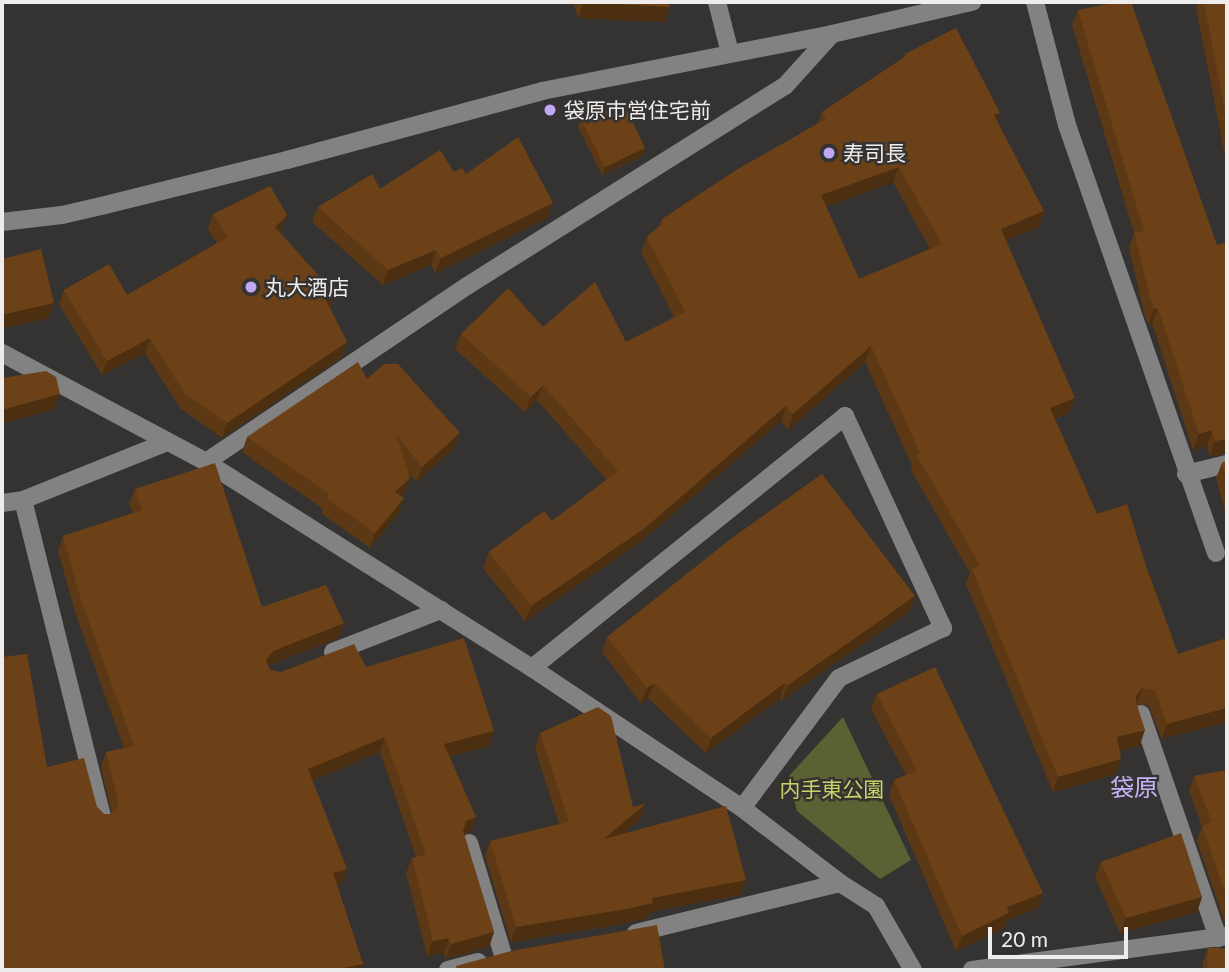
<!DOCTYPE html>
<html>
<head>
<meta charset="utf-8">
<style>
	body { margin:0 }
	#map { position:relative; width:1229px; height:972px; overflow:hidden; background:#353331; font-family:Lato,"Noto Sans JP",sans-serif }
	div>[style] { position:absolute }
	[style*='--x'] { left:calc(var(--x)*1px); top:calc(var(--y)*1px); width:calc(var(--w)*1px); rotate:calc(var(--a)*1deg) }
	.green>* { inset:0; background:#5c6133 }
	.minor>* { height:18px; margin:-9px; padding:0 9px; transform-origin:9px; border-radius:9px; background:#838282 }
	.wall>* { inset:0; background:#5d3814 }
	.shaded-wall>* { inset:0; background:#4c2e10 }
	.building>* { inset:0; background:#6c4117 }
	.dots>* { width:19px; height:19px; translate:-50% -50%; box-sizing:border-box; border:4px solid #353331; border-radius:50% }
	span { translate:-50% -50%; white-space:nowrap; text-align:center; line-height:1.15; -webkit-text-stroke:5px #353331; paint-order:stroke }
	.poi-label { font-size:21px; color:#efedec }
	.left { translate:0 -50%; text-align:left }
	.park-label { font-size:21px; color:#c7d269 }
	.quarter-label { font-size:24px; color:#c7b2f8 }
	.frame { position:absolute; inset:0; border:4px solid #efedec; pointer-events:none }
	.scale { position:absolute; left:988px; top:927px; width:140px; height:32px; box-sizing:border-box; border:4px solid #efedec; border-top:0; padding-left:9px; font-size:21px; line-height:24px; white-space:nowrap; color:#efedec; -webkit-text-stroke:5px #353331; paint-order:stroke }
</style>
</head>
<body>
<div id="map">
	<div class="green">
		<i style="clip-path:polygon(843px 717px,911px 860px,880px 879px,797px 811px,788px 777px)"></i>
	</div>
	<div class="minor">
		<i style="--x:717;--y:2;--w:53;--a:75.7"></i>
		<i style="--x:1035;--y:2;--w:127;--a:75.4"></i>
		<i style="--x:1067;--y:125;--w:453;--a:70.8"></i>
		<i style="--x:2;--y:222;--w:60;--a:-6.7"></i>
		<i style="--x:62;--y:215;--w:40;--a:-13"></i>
		<i style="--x:101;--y:206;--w:192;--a:-13.9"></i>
		<i style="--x:287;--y:160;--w:264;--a:-15.1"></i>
		<i style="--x:542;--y:91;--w:296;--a:-11.1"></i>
		<i style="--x:832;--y:34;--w:144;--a:-12.9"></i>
		<i style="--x:2;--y:353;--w:231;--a:28.1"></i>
		<i style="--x:206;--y:462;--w:386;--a:32.3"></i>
		<i style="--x:532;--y:668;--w:252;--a:33.7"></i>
		<i style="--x:742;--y:808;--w:123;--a:37.4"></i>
		<i style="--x:840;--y:883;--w:43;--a:32.6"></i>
		<i style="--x:876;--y:906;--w:74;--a:60"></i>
		<i style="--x:206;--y:462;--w:315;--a:-34"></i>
		<i style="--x:467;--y:286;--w:376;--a:-32.2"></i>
		<i style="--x:785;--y:86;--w:70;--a:-47.9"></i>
		<i style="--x:1186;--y:474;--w:42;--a:-13.7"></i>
		<i style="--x:23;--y:500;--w:328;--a:76"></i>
		<i style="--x:2;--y:503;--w:21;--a:-8"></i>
		<i style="--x:23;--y:500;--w:155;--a:-21.9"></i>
		<i style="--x:333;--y:652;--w:116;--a:-21.3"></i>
		<i style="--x:532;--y:668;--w:402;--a:-38.8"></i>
		<i style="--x:845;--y:416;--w:234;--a:65.2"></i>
		<i style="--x:943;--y:628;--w:115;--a:154.3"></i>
		<i style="--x:839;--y:678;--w:162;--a:126.7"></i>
		<i style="--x:1141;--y:714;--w:237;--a:71"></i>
		<i style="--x:469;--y:843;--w:117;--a:73.1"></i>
		<i style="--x:636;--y:933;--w:210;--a:-13.8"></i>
		<i style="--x:448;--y:970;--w:31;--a:-15"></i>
		<i style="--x:972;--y:970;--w:257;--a:-7.6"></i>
	</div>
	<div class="wall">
		<i style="clip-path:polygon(573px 2px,668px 2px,670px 7px,664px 22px,578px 18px)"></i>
		<i style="clip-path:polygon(1199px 2px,1227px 2px,1227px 166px,1196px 8px)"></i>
		<i style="clip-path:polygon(1078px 10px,1217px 245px,1227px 453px,1210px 457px,1207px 446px,1193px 450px,1152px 323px,1148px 324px,1144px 313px,1129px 248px,1134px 233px,1072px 25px)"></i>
		<i style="clip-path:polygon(evenodd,905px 54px,997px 121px,1039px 227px,1006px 240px,1069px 413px,1055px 419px,1097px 514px,1146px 566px,1178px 654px,1227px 638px,1162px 739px,1149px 706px,1137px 704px,1140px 745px,1120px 751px,1116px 774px,1053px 792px,966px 584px,970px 573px,911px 470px,912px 465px,865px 362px,788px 430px,781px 421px,639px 543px,525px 621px,483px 568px,489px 552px,552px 521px,607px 480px,537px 400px,525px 412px,455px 349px,461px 334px,543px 327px,626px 342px,674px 317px,641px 252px,647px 237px,659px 226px,662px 219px,818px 123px,822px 112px,903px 58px,905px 54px,893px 182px,930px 249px,859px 279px,826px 207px,893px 182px)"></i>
		<i style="clip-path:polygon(581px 120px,645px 148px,642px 156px,602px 175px,578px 127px)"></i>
		<i style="clip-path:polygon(454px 172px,466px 174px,547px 218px,435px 273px,431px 265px,383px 285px,312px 222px,318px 207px)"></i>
		<i style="clip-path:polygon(213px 214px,287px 215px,281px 230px,279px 232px,335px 294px,330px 308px,347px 342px,342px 357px,222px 438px,180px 408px,145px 353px,102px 375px,59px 304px,64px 290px,127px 295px,217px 243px,208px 229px)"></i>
		<i style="clip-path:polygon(2px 259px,48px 318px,2px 328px)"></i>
		<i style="clip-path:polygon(367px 379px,454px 448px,416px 482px,408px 472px,410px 478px,405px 493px,401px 496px,398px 514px,370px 548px,321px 513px,323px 509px,242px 452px,247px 437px)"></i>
		<i style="clip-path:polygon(1227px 461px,1227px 518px,1216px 478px,1222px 463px)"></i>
		<i style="clip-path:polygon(135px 489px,262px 607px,344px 623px,339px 638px,268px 665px,270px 670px,281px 672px,366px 667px,489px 746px,450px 756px,471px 832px,464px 834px,494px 932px,489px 947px,446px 959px,444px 953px,427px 956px,406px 873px,412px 858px,416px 857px,380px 752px,312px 780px,347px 869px,342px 883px,337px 885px,363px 964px,361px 970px,2px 970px,47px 767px,97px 807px,104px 814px,111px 814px,112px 813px,101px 767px,106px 752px,124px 748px,76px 615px,58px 551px,63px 536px,133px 513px,129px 504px)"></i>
		<i style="clip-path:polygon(915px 596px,910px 611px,782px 700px,780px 698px,706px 753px,648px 698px,641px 703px,602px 652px,607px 637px)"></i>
		<i style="clip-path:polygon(877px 694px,1043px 893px,1038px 908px,1007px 920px,1004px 928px,956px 951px,889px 795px,894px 780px,906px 775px,871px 709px)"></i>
		<i style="clip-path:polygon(540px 733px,633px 807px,645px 804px,640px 819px,622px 835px,746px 880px,740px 895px,650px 912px,648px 918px,622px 924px,511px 942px,485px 856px,490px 841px,559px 824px,535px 748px)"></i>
		<i style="clip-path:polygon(1227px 770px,1227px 922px,1225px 923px,1197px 841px,1202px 826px,1189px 791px,1194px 776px)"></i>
		<i style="clip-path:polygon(1101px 862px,1202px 897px,1197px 912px,1120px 933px,1095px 877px)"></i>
		<i style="clip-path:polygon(1208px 947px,1227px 970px,1202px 970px,1203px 962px)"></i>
	</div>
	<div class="shaded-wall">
		<i style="clip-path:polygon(584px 2px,670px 7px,664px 22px,578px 18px)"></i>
		<i style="clip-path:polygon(1000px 113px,995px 128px,994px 115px)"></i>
		<i style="clip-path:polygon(645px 148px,642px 156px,602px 175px,605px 167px)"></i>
		<i style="clip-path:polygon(899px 167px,893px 182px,815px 211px,821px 195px)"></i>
		<i style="clip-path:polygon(553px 203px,547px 218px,435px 273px,441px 258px)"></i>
		<i style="clip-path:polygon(1044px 211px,1039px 227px,995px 245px,1001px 229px)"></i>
		<i style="clip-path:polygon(287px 215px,281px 230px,270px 241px,275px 227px)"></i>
		<i style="clip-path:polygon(436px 250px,431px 265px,383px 285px,388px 270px)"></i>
		<i style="clip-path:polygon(335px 294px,329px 308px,325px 298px)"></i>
		<i style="clip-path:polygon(54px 303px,48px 318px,2px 328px,2px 323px,5px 314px)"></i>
		<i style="clip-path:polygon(1158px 308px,1152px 323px,1148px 324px,1154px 309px)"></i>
		<i style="clip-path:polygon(150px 338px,145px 353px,102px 375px,107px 361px)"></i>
		<i style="clip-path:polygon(347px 342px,342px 357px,222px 438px,227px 423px)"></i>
		<i style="clip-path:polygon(871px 346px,865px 362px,788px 430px,793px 414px)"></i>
		<i style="clip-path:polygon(543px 385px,537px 400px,525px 412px,531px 397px)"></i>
		<i style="clip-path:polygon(60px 394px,54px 409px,2px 424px,2px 410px)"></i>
		<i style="clip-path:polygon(1075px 398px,1069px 413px,1044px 423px,1050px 408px)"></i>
		<i style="clip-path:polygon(786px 406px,781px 421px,639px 543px,525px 621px,531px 606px)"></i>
		<i style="clip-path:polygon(1212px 430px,1207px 446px,1193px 450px,1199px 434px)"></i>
		<i style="clip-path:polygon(460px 433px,454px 448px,416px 482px,422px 467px)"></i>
		<i style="clip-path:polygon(1227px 439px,1227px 453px,1210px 457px,1215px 441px)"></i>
		<i style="clip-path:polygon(410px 478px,405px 493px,390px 507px,395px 492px)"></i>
		<i style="clip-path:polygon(404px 498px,398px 514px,370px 548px,375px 533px)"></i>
		<i style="clip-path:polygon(915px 596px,910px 611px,782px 700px,788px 685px)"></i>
		<i style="clip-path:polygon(344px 623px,339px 638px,267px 666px,266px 660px,273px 651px)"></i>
		<i style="clip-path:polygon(654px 683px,648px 698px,641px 703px,647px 688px)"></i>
		<i style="clip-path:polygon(785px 683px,780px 698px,706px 753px,711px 738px)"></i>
		<i style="clip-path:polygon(1142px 688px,1137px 704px,1130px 711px,1136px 696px)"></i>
		<i style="clip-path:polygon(1227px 708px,1227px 722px,1162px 739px,1167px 724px)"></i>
		<i style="clip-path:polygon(1145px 730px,1140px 745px,1111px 753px,1117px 737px)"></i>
		<i style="clip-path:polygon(494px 731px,489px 746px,439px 759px,444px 744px)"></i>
		<i style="clip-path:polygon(385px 737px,380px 752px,302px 784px,308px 769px)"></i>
		<i style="clip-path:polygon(1121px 759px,1116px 774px,1053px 792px,1058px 777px)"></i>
		<i style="clip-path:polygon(645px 804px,640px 819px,599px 855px,604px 839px)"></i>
		<i style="clip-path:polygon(476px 817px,471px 832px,460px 836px,466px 821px)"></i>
		<i style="clip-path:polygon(347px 869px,342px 883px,328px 888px,333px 873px)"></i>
		<i style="clip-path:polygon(746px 880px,740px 895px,650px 912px,648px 918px,622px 924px,511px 942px,516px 927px,652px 898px)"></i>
		<i style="clip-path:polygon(1043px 893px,1038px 908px,1007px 920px,1004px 928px,956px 951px,962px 936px,1007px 907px)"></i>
		<i style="clip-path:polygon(1202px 897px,1197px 912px,1120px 933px,1126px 918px)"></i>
		<i style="clip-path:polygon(494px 932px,489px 947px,446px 959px,451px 944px)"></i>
		<i style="clip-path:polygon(449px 938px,444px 953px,427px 956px,433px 941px)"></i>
		<i style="clip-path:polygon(363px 964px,361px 970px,332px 970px)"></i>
	</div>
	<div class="building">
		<i style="clip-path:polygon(584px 2px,668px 2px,670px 7px)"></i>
		<i style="clip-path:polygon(1118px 2px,1131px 2px,1217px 245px,1227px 242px,1227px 439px,1215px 441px,1212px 430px,1199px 434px,1158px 308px,1154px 309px,1150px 297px,1134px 232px,1144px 231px,1078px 10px)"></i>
		<i style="clip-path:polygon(1204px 2px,1227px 2px,1227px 122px)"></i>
		<i style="clip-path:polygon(evenodd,956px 28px,1000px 113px,994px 115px,1044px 211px,1001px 229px,1075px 398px,1050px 408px,1097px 514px,1127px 504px,1146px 566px,1178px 654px,1227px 638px,1227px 708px,1167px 724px,1155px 690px,1142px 688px,1136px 696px,1136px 702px,1145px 730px,1117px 737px,1121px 759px,1058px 777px,972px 569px,980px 565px,916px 454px,920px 453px,871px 346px,793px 414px,786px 406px,645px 528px,531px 606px,489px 552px,544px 511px,552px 521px,618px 471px,543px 385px,531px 397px,461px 334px,508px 288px,543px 327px,595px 282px,626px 342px,685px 312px,647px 237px,663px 223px,662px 219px,736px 170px,826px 119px,822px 112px,906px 56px,905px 54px,956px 28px,899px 167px,942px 244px,859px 279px,821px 195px,899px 167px)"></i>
		<i style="clip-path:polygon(624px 104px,645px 148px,605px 167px,581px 120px)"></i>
		<i style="clip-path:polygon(518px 137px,553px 203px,441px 258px,436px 250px,388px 270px,318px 207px,372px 174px,380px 189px,440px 150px,454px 172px,462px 168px,466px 174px)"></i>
		<i style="clip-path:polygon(270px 186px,287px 215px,275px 227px,335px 294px,325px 298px,347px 342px,227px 423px,185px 394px,150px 338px,107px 361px,64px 290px,109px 264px,127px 295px,228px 237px,213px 214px)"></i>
		<i style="clip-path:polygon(41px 249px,54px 303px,5px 314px,2px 306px,2px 259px)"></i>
		<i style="clip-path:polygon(358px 362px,367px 379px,384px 364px,398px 364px,460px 433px,422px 467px,396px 434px,410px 478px,395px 492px,404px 498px,375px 533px,326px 498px,329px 494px,247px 437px)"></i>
		<i style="clip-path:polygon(46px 371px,56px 377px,60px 394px,2px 410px,2px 378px)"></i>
		<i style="clip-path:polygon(1227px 461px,1227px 483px,1222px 463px)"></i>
		<i style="clip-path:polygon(215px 463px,262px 607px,326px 585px,344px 623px,273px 651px,266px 660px,270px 670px,281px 672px,354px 644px,366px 667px,464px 638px,494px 731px,444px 744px,476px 817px,466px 821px,463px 831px,494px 932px,451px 944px,449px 938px,433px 941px,412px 858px,426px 855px,385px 737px,308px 769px,347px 869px,333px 873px,363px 964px,332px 970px,2px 970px,2px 657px,27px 654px,47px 767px,84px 758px,97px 807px,104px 814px,111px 814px,118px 807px,118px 801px,106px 752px,134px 746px,81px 600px,63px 536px,142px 510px,135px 489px)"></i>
		<i style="clip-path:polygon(822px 474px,915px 596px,788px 685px,785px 683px,711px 738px,654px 683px,647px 688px,607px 637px,732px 538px)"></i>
		<i style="clip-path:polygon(935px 667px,1043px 893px,1007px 907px,1009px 913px,962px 936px,894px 780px,917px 771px,877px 694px)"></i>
		<i style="clip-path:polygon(598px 707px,611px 716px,633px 807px,645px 804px,604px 839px,726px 806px,746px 880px,652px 898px,653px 903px,627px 909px,516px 927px,490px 841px,569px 822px,540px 733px)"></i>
		<i style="clip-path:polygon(1227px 770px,1227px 899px,1202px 826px,1212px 822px,1194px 776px)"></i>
		<i style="clip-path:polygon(1181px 833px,1202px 897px,1126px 918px,1101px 862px)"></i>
		<i style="clip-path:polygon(657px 925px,665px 970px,457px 970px,456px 966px,511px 951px)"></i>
		<i style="clip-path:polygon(1208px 947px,1227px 949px,1227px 970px,1207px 970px)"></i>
	</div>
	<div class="dots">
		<i style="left:550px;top:110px;background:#c0a8f4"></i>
		<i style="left:829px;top:153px;background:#c0a8f4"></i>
		<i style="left:251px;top:287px;background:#c0a8f4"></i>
	</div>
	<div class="poi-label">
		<span class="left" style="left:564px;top:110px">袋原市営住宅前</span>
		<span class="left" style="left:843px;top:153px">寿司長</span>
		<span class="left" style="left:265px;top:287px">丸大酒店</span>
	</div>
	<div class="park-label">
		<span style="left:832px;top:789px">内手東公園</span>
	</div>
	<div class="quarter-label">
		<span style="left:1134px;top:787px">袋原</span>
	</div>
	<div class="frame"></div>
	<div class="scale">20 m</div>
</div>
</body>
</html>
